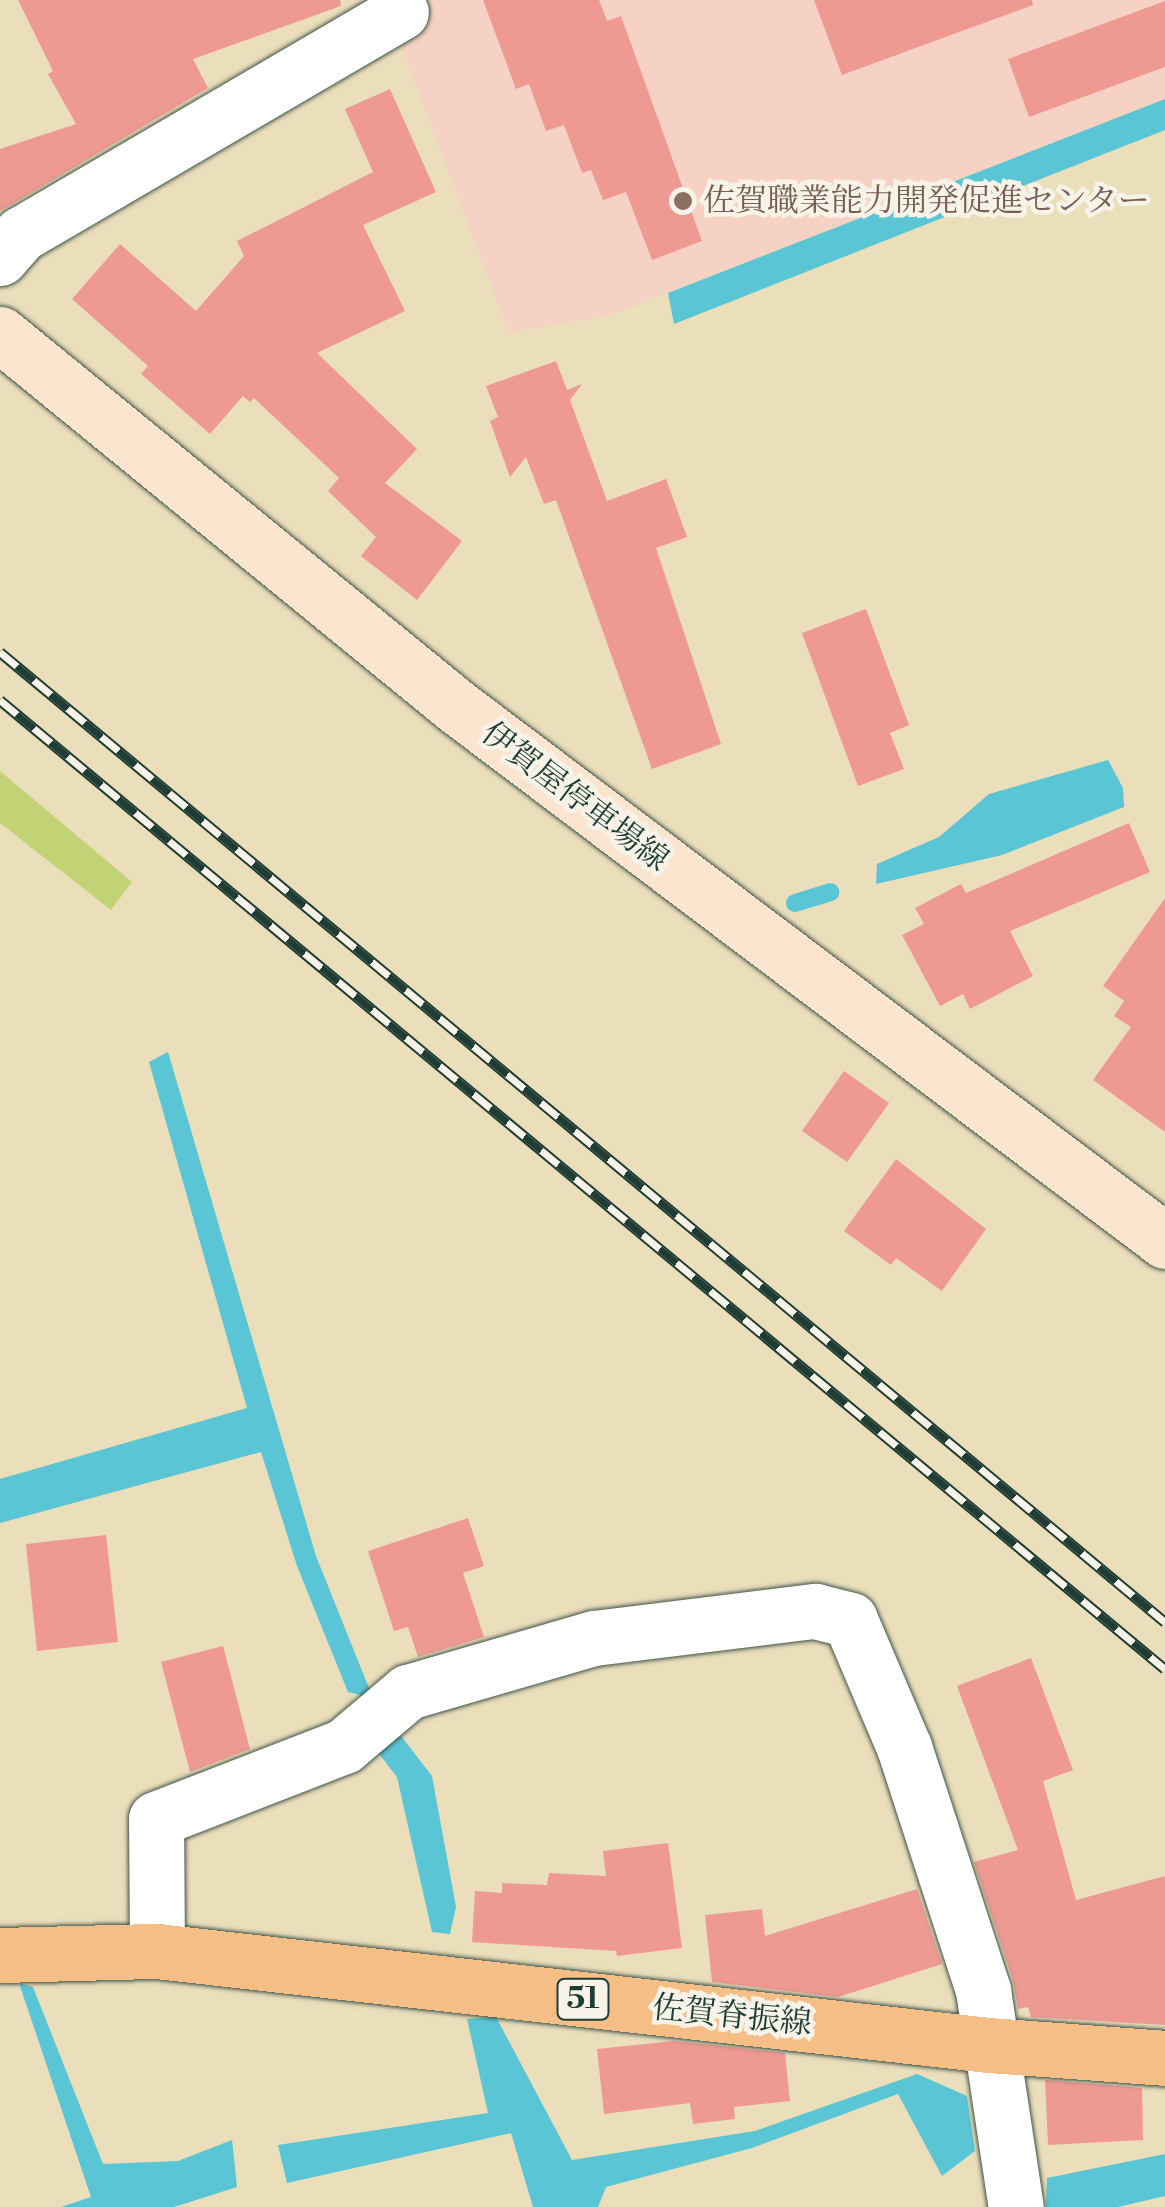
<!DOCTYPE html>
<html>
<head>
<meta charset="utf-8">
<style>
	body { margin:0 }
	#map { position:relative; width:1165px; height:2207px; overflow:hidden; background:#ebdebb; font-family:"Libre Bodoni","Noto Serif JP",serif }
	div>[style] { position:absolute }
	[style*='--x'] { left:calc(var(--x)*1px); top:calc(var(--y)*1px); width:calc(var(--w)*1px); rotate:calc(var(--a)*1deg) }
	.built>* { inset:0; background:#f6d2c4 }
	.green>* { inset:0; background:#c2d376 }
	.water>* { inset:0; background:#5ac5d4 }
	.stream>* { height:18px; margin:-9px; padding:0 9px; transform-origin:9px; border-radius:9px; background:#5ac5d4 }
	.building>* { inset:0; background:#ee9a93 }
	.roads { filter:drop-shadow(0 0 2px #3e5548) drop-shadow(0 0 2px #3e5548) }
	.street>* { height:55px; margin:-27.5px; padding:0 27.5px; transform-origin:27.5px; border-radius:27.5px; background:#fff }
	.secondary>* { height:55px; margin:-27.5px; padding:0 27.5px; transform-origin:27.5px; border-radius:27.5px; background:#fbe5cf }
	.primary>* { height:55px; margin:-27.5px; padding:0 27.5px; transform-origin:27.5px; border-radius:27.5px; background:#f6be87 }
	.rail>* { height:11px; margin-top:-5.5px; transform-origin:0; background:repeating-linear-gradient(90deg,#f7f3e8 0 22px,#1f3d34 0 44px); box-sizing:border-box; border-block:2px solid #1f3d34 }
	.dots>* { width:28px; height:28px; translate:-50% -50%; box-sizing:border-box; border:5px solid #f7f3e8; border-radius:50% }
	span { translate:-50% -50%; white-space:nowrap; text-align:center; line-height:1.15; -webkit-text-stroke:9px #f7f3e8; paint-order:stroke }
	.shield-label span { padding:2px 8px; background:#f7f3e8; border:2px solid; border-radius:8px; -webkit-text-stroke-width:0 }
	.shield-label { font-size:30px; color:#1f3d34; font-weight:700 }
	.education-label { font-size:32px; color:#785e54 }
	.left { translate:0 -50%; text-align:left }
	.street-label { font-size:32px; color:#1f3d34 }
</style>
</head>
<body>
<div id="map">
	<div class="built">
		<i style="clip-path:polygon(384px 0,1165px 0,1165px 99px,607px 316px,509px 333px)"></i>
	</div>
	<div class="green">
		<i style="clip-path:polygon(0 771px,132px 882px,111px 910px,0 823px)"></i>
	</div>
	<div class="water">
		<i style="clip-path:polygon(1165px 99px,1165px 130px,674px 324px,668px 293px)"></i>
		<i style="clip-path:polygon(1108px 760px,1123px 788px,1124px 807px,1002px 855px,876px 884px,877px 864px,939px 837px,989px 794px)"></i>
		<i style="clip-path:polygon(168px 1052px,316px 1556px,373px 1698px,348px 1692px,297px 1566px,261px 1452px,0 1523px,0 1479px,247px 1408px,149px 1062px)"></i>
		<i style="clip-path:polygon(401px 1736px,432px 1776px,456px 1907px,450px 1934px,432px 1932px,397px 1777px,373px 1746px)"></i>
		<i style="clip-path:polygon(19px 1983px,33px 1987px,103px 2164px,178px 2161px,232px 2140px,237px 2187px,174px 2207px,61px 2207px,91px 2197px)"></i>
		<i style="clip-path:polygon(496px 2017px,572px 2160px,755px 2131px,917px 2074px,967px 2096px,975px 2151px,942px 2176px,898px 2094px,752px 2148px,606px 2187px,598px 2207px,533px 2207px,511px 2133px,287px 2183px,278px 2145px,488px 2113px,467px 2019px)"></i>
		<i style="clip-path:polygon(1165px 2154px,1165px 2196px,1118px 2207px,1046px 2207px,1047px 2178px)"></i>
	</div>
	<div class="stream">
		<i style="--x:795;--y:903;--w:37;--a:-17"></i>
	</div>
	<div class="building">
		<i style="clip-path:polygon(18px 0,340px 0,341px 6px,193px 59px,208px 88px,0 211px,0 149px,76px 124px,48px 74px,53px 71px)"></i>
		<i style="clip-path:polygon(483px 0,599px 0,607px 21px,621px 16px,702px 241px,652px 260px,626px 192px,603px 200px,591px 170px,582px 173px,564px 125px,546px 131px,529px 84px,516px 89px)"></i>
		<i style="clip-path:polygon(814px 0,1032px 0,1033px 5px,842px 75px)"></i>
		<i style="clip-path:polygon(1165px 1px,1165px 67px,1029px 117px,1008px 59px)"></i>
		<i style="clip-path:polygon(390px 89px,436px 192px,363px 225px,405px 311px,317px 353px,417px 449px,385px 483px,462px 541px,417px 600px,361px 556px,376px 537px,328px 491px,339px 478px,254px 398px,250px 402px,243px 396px,210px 434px,141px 374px,148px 366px,72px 299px,120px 244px,196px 311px,244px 256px,237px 241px,373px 172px,345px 109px)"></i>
		<i style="clip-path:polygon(556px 361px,567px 390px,582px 384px,570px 400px,607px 501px,666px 479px,687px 537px,656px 548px,721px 744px,652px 769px,556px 500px,544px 504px,526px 457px,510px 477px,490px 421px,498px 417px,486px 386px)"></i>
		<i style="clip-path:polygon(866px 609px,909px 725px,890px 733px,904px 769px,858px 786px,802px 633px)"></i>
		<i style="clip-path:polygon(1129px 823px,1150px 872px,1010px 931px,1033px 976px,970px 1009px,963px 994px,940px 1006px,902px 935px,924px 924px,915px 908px,961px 884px,966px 893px)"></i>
		<i style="clip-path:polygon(1165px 898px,1165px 1132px,1093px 1080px,1131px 1027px,1114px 1016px,1124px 1001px,1103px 986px)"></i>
		<i style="clip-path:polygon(844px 1071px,889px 1103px,847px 1162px,802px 1131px)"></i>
		<i style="clip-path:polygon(896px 1159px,986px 1229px,942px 1291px,896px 1258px,891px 1265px,844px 1231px)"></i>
		<i style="clip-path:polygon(468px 1518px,484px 1566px,463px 1573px,484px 1637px,418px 1657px,408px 1627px,394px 1631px,368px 1551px)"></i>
		<i style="clip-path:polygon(106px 1535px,118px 1642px,37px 1651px,26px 1544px)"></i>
		<i style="clip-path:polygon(223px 1646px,250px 1749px,190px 1772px,161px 1662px)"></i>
		<i style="clip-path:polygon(1031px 1658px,1073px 1770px,1043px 1781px,1076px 1900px,1165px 1876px,1165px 2025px,1031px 2017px,1028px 2007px,1018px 2009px,1013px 1980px,974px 1862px,1018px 1850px,957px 1686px)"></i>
		<i style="clip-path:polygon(668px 1843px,682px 1948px,617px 1956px,616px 1951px,472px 1942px,475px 1891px,502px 1893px,502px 1883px,547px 1885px,549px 1873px,606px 1876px,603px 1851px)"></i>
		<i style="clip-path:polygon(917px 1889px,942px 1964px,838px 1997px,712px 1982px,705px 1915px,762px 1909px,765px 1936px)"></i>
		<i style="clip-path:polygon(674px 2041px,785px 2053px,790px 2101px,734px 2107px,735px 2119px,693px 2124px,690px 2103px,604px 2114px,597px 2049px)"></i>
		<i style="clip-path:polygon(1045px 2080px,1142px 2088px,1143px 2140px,1048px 2145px)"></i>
	</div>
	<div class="roads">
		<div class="street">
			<i style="--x:0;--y:258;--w:32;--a:-49"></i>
			<i style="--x:21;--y:234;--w:440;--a:-30.3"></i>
			<i style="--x:157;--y:1951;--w:132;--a:-90.4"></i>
			<i style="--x:156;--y:1819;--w:202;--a:-21.2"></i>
			<i style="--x:344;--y:1746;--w:84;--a:-40.2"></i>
			<i style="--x:408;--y:1692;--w:194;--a:-16.2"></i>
			<i style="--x:594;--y:1638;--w:223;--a:-7"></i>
			<i style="--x:815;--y:1611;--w:36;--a:14"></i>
			<i style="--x:850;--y:1620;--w:138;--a:67"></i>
			<i style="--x:904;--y:1747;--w:256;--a:72"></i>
			<i style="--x:983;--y:1990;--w:219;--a:81.4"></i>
		</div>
		<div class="secondary">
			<i style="--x:0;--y:334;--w:590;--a:39.22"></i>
			<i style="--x:457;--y:707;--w:887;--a:37.02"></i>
		</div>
		<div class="primary">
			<i style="--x:0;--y:1955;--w:157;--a:-1.5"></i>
			<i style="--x:157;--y:1951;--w:837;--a:6.45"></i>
			<i style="--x:989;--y:2045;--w:176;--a:4.2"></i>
		</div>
	</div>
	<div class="rail">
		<i style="--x:0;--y:652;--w:1516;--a:39.78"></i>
		<i style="--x:0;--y:700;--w:1515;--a:39.75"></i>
	</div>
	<div class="dots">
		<i style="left:683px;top:201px;background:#8d6e63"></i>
	</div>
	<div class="shield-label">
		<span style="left:583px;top:1999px">51</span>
	</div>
	<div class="education-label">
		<span class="left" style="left:703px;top:201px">佐賀職業能力開発促進センター</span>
	</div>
	<div class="street-label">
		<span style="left:575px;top:797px;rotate:37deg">伊賀屋停車場線</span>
		<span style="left:732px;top:2016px;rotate:6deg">佐賀脊振線</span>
	</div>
</div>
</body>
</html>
